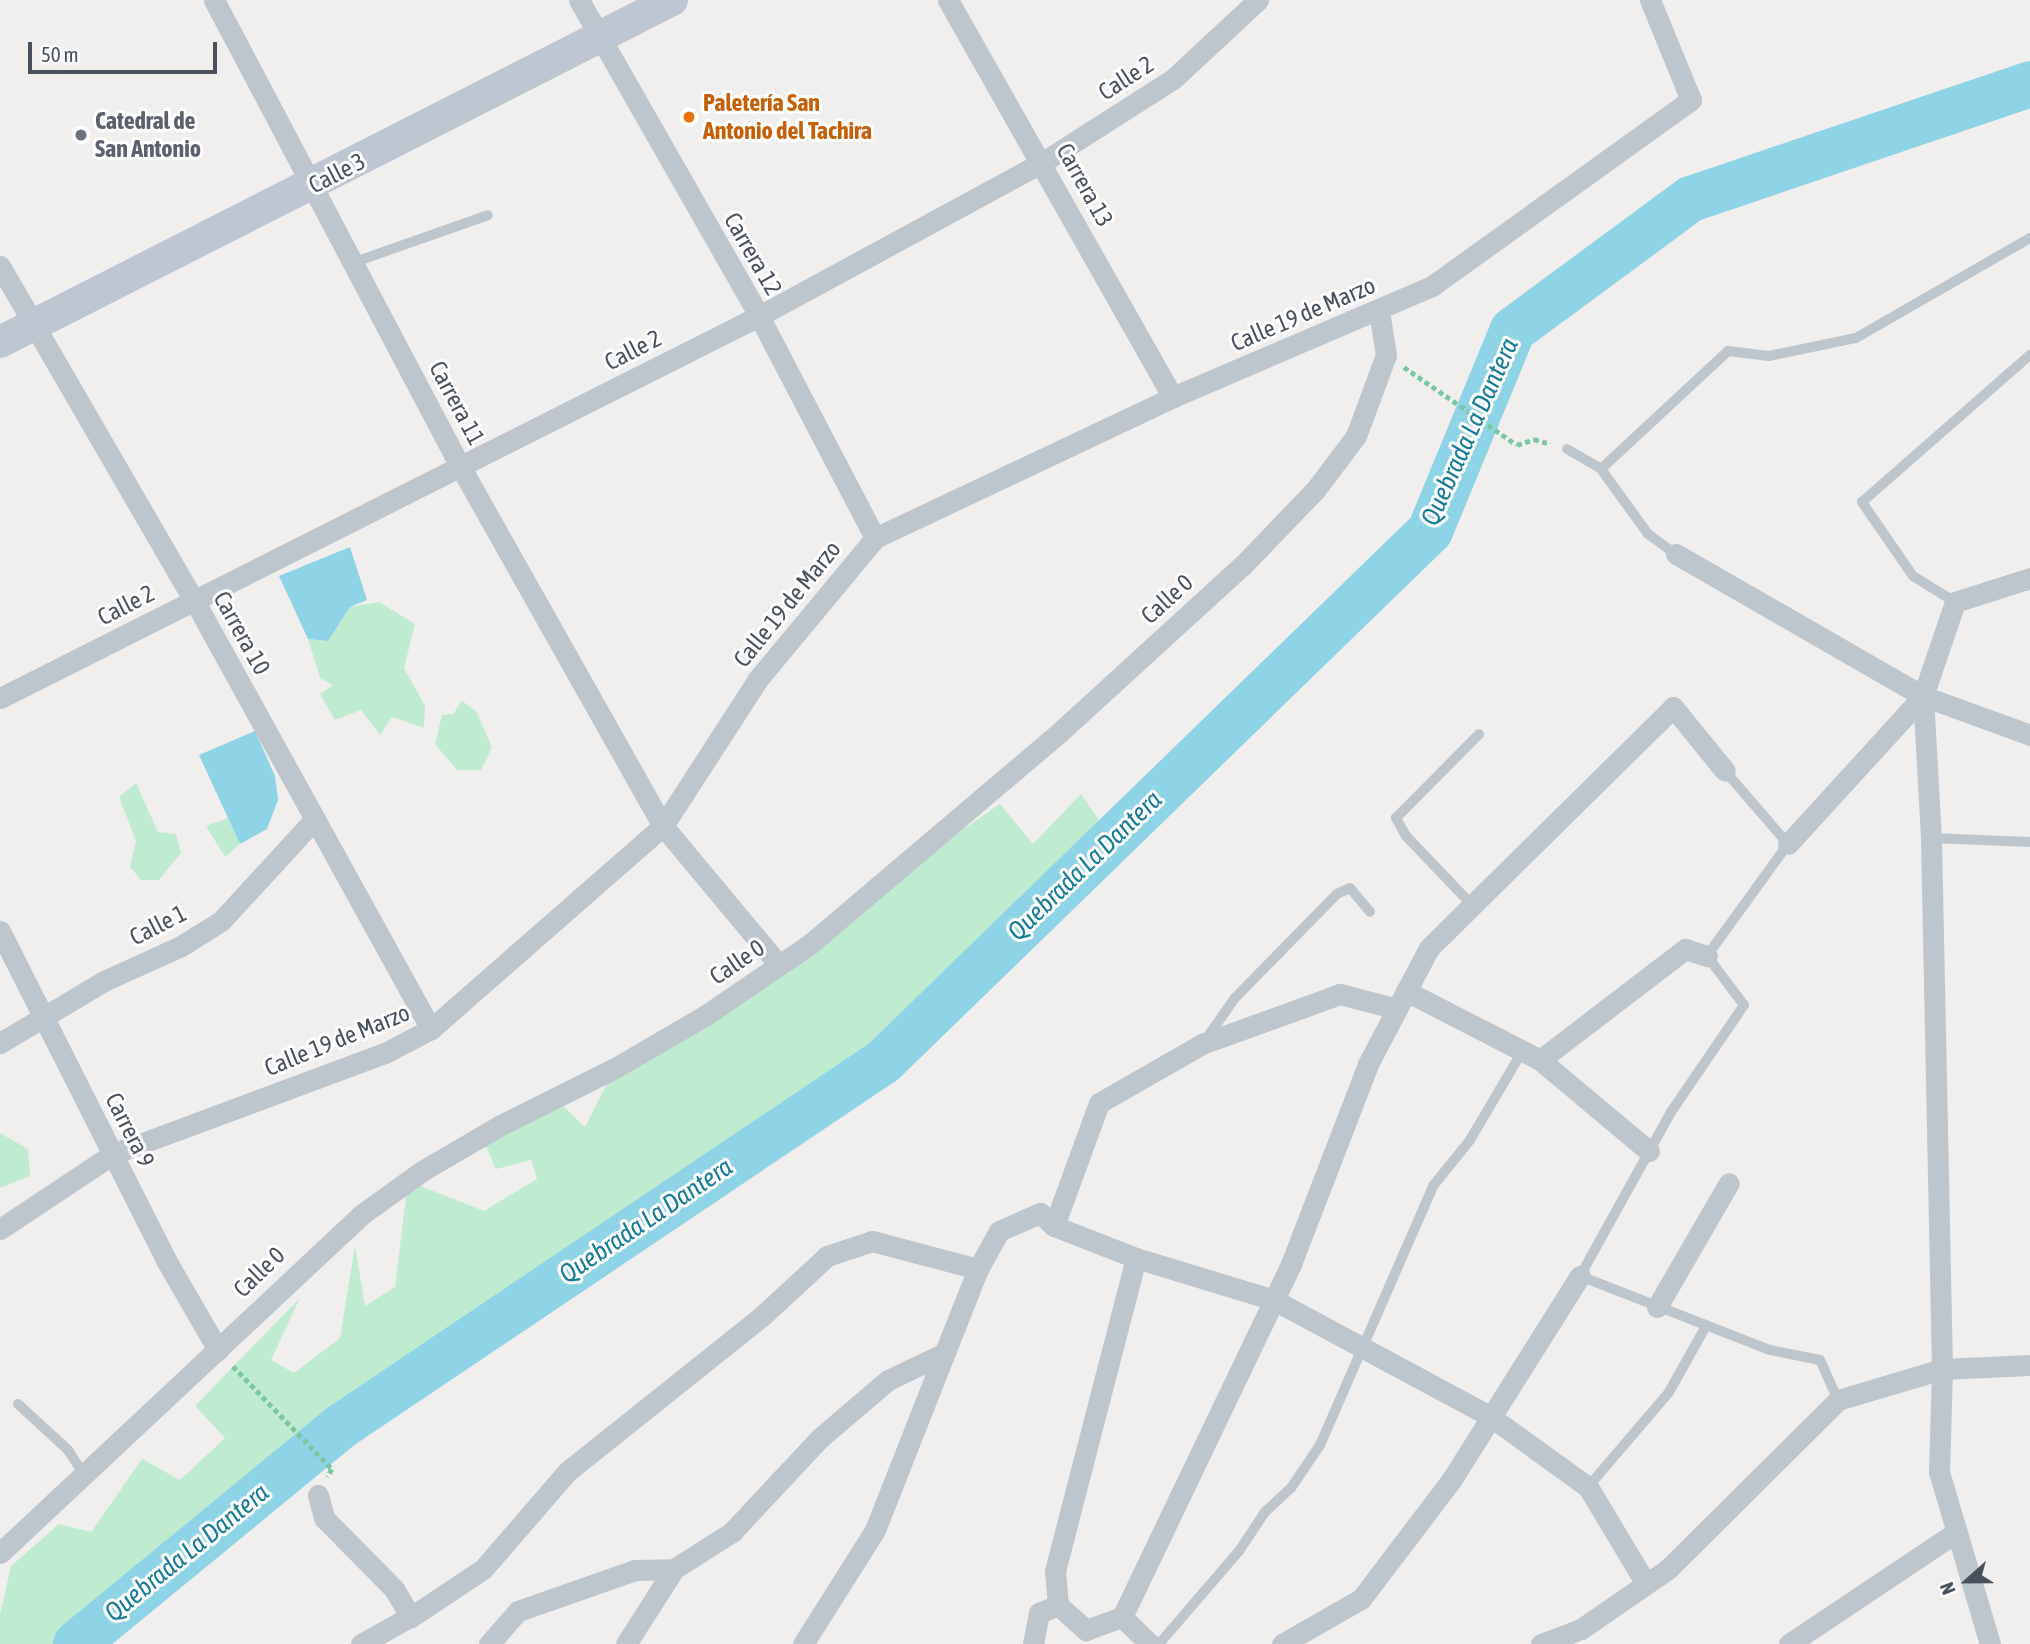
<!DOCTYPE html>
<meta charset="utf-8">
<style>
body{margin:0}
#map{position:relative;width:2030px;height:1644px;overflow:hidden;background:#f1eeee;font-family:"Asap Condensed",sans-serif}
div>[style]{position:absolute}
.green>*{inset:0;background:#bfecd1}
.water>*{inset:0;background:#8fd3e6}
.river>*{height:46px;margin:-23px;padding:0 23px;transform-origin:23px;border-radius:23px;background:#8fd3e6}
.path>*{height:4.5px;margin-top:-2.25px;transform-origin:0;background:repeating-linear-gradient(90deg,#7ac8a2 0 5px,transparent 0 8.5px)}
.lane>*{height:10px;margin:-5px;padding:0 5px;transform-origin:5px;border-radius:5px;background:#bec6cd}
.street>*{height:21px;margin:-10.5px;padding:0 10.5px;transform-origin:10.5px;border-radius:10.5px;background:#bec6cd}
.secondary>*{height:32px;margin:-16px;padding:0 16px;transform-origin:16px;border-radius:16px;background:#bdc6d1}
.dots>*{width:19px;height:19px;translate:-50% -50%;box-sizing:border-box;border:4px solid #fff;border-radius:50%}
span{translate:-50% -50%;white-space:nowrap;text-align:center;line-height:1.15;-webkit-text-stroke:6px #fff;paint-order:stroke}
.street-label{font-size:24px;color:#48515b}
.food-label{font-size:24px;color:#c56008;font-weight:700}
.left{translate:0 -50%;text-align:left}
.worship-label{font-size:24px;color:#5b616d;font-weight:700}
.water-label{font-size:26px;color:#157b99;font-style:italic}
.north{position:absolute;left:1932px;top:1546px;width:70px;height:70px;-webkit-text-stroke:5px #fff;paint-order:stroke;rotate:249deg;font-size:19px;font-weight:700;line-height:28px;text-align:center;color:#48515b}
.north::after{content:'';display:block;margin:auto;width:24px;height:32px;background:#48515b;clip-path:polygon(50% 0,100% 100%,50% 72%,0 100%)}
.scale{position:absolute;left:28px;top:42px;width:189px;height:32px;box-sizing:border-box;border:4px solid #48515b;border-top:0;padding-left:9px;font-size:21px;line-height:24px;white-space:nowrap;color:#48515b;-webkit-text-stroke:5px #fff;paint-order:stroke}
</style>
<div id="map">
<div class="green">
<i style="clip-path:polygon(379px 602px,415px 624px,404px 668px,425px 706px,424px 728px,392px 717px,380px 735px,361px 710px,335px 720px,320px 694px,333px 685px,320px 678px,308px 639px,328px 641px,350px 607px)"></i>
<i style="clip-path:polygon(462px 701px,476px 711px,492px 747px,481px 770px,457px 770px,435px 744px,442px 715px,453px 714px)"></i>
<i style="clip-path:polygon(136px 783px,158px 832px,176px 834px,181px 853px,159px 880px,141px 880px,130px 867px,136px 841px,119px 797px)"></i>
<i style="clip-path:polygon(1081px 794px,1100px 821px,884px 1061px,343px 1425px,90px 1644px,0 1644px,0 1615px,11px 1566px,59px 1524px,91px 1532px,142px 1459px,180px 1480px,225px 1438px,195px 1406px,300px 1298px,271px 1360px,294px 1373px,340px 1338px,355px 1246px,365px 1306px,395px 1287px,408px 1181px,484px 1211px,537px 1179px,531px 1160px,496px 1169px,481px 1136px,555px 1098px,585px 1127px,615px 1068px,1000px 804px,1033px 844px)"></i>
<i style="clip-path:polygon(228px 818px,240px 844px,225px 857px,206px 826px)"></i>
<i style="clip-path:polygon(0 1133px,28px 1149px,30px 1176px,0 1188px)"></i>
</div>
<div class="water">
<i style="clip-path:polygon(350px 547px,367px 600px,350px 607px,328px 641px,308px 639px,279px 576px)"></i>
<i style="clip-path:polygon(255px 731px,275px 776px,278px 800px,267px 829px,240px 844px,199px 755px)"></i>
</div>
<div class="river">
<i style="left:76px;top:1644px;width:345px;rotate:-39.4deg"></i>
<i style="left:343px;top:1425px;width:652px;rotate:-33.93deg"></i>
<i style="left:884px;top:1061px;width:761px;rotate:-44.15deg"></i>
<i style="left:1430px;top:531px;width:217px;rotate:-67.6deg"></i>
<i style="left:1513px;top:330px;width:221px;rotate:-36.4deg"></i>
<i style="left:1691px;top:199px;width:358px;rotate:-18.7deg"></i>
</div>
<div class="path">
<i style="left:1404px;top:367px;width:137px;rotate:34.6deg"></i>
<i style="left:1517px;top:445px;width:18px;rotate:-19deg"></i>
<i style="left:1534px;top:439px;width:17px;rotate:17deg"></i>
<i style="left:233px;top:1366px;width:143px;rotate:46.1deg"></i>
<i style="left:332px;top:1469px;width:9px;rotate:117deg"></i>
</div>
<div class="lane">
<i style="left:352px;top:263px;width:144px;rotate:-19.4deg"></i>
<i style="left:1567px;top:449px;width:39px;rotate:30deg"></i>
<i style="left:1601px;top:469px;width:173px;rotate:-42.9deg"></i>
<i style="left:1728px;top:351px;width:41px;rotate:7deg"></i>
<i style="left:1769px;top:356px;width:89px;rotate:-11.7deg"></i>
<i style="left:1856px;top:338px;width:201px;rotate:-29.9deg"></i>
<i style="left:1601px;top:469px;width:80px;rotate:54.1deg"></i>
<i style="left:1648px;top:534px;width:34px;rotate:36deg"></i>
<i style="left:1955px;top:602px;width:49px;rotate:-148.2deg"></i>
<i style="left:1913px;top:576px;width:90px;rotate:-124.6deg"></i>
<i style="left:1862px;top:502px;width:223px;rotate:-41.2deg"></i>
<i style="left:1725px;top:771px;width:96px;rotate:49.2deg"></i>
<i style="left:1788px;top:844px;width:138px;rotate:125.9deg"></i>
<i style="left:1707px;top:956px;width:61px;rotate:52.9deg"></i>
<i style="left:1744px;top:1005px;width:130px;rotate:124.3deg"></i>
<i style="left:1671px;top:1112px;width:188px;rotate:119deg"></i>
<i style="left:1580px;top:1276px;width:204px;rotate:21.3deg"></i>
<i style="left:1770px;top:1350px;width:51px;rotate:11.3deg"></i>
<i style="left:1820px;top:1360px;width:44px;rotate:65.8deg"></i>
<i style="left:1931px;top:838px;width:99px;rotate:2.3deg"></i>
<i style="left:1471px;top:904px;width:94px;rotate:-133.7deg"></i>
<i style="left:1406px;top:836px;width:21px;rotate:-119deg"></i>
<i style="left:1396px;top:818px;width:118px;rotate:-45.3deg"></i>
<i style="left:1206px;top:1039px;width:50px;rotate:-54.7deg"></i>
<i style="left:1235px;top:998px;width:146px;rotate:-45.6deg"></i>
<i style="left:1337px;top:894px;width:14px;rotate:-25deg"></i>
<i style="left:1350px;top:888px;width:31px;rotate:50deg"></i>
<i style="left:18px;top:1404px;width:68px;rotate:42.6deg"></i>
<i style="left:68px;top:1450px;width:30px;rotate:57deg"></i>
<i style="left:1588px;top:1487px;width:125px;rotate:-49.5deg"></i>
<i style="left:1669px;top:1392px;width:76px;rotate:-60.7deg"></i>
<i style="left:1159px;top:1644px;width:123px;rotate:-49.3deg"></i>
<i style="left:1239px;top:1551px;width:47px;rotate:-56.3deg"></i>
<i style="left:1265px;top:1512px;width:35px;rotate:-43deg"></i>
<i style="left:1291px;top:1488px;width:52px;rotate:-56deg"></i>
<i style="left:1320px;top:1445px;width:283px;rotate:-66.4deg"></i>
<i style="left:1433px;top:1186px;width:59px;rotate:-51.2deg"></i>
<i style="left:1470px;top:1140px;width:104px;rotate:-59.5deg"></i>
</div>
<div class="street">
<i style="left:214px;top:0;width:527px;rotate:62.17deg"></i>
<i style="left:460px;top:466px;width:413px;rotate:60.6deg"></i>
<i style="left:663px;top:826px;width:181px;rotate:50.2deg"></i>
<i style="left:579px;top:0;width:364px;rotate:60.3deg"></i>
<i style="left:759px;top:316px;width:250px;rotate:62.4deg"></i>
<i style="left:948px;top:0;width:456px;rotate:60.5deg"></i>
<i style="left:0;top:266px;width:386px;rotate:59.9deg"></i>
<i style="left:194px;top:600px;width:490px;rotate:61.1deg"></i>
<i style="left:1676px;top:554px;width:285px;rotate:29.9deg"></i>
<i style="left:0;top:698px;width:850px;rotate:-26.72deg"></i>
<i style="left:759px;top:316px;width:323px;rotate:-28.5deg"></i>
<i style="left:1043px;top:162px;width:154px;rotate:-32.6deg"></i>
<i style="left:1173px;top:79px;width:116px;rotate:-42.9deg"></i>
<i style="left:1788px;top:844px;width:200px;rotate:-47.6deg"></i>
<i style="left:1923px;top:696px;width:99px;rotate:-71.2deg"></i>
<i style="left:1955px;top:602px;width:79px;rotate:-17.7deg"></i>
<i style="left:0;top:931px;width:369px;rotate:63.2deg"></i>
<i style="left:166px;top:1260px;width:104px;rotate:60deg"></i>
<i style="left:1406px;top:991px;width:151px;rotate:27.2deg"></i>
<i style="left:1540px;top:1060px;width:142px;rotate:39.9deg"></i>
<i style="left:0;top:1043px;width:121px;rotate:-30.8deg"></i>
<i style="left:104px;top:981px;width:85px;rotate:-24.4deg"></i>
<i style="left:181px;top:946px;width:47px;rotate:-32deg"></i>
<i style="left:221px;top:921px;width:137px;rotate:-47.4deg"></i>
<i style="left:1540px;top:1060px;width:183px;rotate:-37.4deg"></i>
<i style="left:1685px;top:949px;width:23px;rotate:18deg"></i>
<i style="left:0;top:1229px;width:136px;rotate:-33.6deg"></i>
<i style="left:113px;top:1154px;width:290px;rotate:-20.4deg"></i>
<i style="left:385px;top:1053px;width:52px;rotate:-27.6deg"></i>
<i style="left:431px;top:1029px;width:308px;rotate:-41.2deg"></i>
<i style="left:663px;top:826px;width:175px;rotate:-57.1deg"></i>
<i style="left:758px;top:679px;width:183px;rotate:-50.3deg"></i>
<i style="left:875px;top:538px;width:330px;rotate:-25.3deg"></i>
<i style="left:1173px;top:397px;width:282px;rotate:-23.2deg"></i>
<i style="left:1432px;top:286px;width:319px;rotate:-35.7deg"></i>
<i style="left:1691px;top:100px;width:108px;rotate:-112.3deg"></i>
<i style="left:1136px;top:1258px;width:144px;rotate:16.9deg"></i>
<i style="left:1274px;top:1300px;width:247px;rotate:28.3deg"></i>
<i style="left:1491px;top:1417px;width:120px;rotate:35.8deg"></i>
<i style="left:1588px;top:1487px;width:113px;rotate:59.1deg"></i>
<i style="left:1657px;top:1307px;width:143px;rotate:-59.9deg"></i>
<i style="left:318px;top:1495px;width:24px;rotate:75deg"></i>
<i style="left:324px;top:1518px;width:100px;rotate:45.4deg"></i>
<i style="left:394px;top:1589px;width:33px;rotate:59deg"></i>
<i style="left:0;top:1553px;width:495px;rotate:-43.1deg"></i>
<i style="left:361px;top:1215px;width:75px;rotate:-35.8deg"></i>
<i style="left:422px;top:1171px;width:89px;rotate:-30.3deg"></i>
<i style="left:499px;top:1126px;width:130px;rotate:-26.6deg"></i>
<i style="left:615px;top:1068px;width:105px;rotate:-30.2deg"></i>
<i style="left:706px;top:1015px;width:126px;rotate:-34.3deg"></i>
<i style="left:810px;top:944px;width:329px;rotate:-40.3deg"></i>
<i style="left:1061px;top:731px;width:245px;rotate:-42.4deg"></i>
<i style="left:1242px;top:566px;width:107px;rotate:-46.1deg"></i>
<i style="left:1316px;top:489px;width:66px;rotate:-53deg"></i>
<i style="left:1356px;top:436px;width:86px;rotate:-69.7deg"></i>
<i style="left:1386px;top:355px;width:45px;rotate:-99deg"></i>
<i style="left:1058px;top:1605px;width:38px;rotate:42deg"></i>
<i style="left:1086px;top:1630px;width:38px;rotate:-20deg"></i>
<i style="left:1122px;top:1617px;width:391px;rotate:-64.4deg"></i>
<i style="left:1291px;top:1264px;width:214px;rotate:-68.9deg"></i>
<i style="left:1368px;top:1064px;width:131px;rotate:-62.3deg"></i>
<i style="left:1429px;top:948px;width:343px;rotate:-44.6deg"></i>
<i style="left:1673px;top:707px;width:82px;rotate:50.9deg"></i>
<i style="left:1058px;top:1605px;width:34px;rotate:-95deg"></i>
<i style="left:1055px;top:1571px;width:323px;rotate:-75.5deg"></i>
<i style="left:1136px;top:1258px;width:88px;rotate:-158.7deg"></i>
<i style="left:1054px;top:1226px;width:131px;rotate:-69.9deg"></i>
<i style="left:1099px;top:1103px;width:119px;rotate:-29.8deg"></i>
<i style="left:1202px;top:1044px;width:147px;rotate:-19.9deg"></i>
<i style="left:1340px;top:994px;width:59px;rotate:14.7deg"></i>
<i style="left:1122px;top:1617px;width:39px;rotate:44deg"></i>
<i style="left:361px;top:1644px;width:64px;rotate:-29deg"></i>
<i style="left:417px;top:1613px;width:79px;rotate:-33.7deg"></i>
<i style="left:483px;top:1569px;width:130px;rotate:-49.1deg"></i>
<i style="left:568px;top:1471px;width:247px;rotate:-38.6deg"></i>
<i style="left:761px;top:1317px;width:90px;rotate:-42.7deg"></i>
<i style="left:827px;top:1256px;width:47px;rotate:-18.4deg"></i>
<i style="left:872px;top:1241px;width:110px;rotate:14.8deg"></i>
<i style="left:489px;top:1644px;width:44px;rotate:-48.7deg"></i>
<i style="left:518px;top:1611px;width:124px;rotate:-19.3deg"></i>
<i style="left:635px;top:1570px;width:39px;rotate:-1deg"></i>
<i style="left:626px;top:1644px;width:89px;rotate:-57.4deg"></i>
<i style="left:674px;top:1569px;width:69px;rotate:-32.5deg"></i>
<i style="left:732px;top:1532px;width:129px;rotate:-46.9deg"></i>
<i style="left:820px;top:1438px;width:89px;rotate:-40.5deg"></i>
<i style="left:888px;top:1380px;width:63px;rotate:-25.3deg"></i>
<i style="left:803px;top:1644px;width:135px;rotate:-57.7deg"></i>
<i style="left:875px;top:1530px;width:281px;rotate:-68.5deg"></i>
<i style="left:978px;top:1269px;width:43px;rotate:-61.1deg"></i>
<i style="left:999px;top:1231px;width:45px;rotate:-23.7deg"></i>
<i style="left:1040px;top:1213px;width:19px;rotate:43deg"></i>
<i style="left:1033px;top:1644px;width:32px;rotate:-79deg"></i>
<i style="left:1039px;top:1613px;width:21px;rotate:-23deg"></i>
<i style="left:1282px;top:1644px;width:91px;rotate:-29.7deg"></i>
<i style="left:1361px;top:1599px;width:151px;rotate:-52.8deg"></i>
<i style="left:1452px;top:1479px;width:240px;rotate:-57.8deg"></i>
<i style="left:1541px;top:1644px;width:43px;rotate:-20.6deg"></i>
<i style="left:1581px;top:1629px;width:106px;rotate:-34.6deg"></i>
<i style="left:1668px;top:1569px;width:240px;rotate:-44.8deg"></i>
<i style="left:1838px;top:1400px;width:109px;rotate:-16.6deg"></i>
<i style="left:1942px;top:1369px;width:88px;rotate:-2.6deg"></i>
<i style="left:1789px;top:1644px;width:201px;rotate:-33.8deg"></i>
<i style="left:1990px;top:1644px;width:179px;rotate:-106.5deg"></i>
<i style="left:1939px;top:1472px;width:103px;rotate:-88.3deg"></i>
<i style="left:1942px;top:1369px;width:531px;rotate:-91.19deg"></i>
<i style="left:1931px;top:838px;width:142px;rotate:-93.2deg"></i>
<i style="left:1923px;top:696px;width:114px;rotate:20deg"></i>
</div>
<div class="secondary">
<i style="left:0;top:342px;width:754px;rotate:-26.97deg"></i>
</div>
<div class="dots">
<i style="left:689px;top:117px;background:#e8710a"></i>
<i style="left:81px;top:135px;background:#6b7280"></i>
</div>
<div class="street-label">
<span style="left:1126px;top:78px;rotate:-33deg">Calle 2</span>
<span style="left:337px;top:173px;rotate:-27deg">Calle 3</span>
<span style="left:1085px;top:185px;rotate:61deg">Carrera 13</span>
<span style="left:753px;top:254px;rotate:60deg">Carrera 12</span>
<span style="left:1303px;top:314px;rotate:-23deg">Calle 19 de Marzo</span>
<span style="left:633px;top:350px;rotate:-27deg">Calle 2</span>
<span style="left:457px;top:403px;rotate:62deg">Carrera 11</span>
<span style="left:1167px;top:599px;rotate:-42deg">Calle 0</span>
<span style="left:787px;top:604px;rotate:-51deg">Calle 19 de Marzo</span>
<span style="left:126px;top:605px;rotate:-27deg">Calle 2</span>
<span style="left:242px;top:633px;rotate:61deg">Carrera 10</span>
<span style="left:158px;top:925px;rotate:-27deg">Calle 1</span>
<span style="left:737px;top:962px;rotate:-34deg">Calle 0</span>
<span style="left:337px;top:1040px;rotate:-22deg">Calle 19 de Marzo</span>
<span style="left:130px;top:1130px;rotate:63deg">Carrera 9</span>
<span style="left:259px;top:1272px;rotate:-44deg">Calle 0</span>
</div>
<div class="food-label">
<span class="left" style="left:703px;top:117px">Paletería San<br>Antonio del Tachira</span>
</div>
<div class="worship-label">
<span class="left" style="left:95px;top:135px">Catedral de<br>San Antonio</span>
</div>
<div class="water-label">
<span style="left:1470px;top:432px;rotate:-66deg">Quebrada La Dantera</span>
<span style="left:1085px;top:866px;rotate:-44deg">Quebrada La Dantera</span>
<span style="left:646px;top:1221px;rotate:-34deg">Quebrada La Dantera</span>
<span style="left:187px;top:1553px;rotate:-39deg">Quebrada La Dantera</span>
</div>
<div class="north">N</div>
<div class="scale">50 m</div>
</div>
